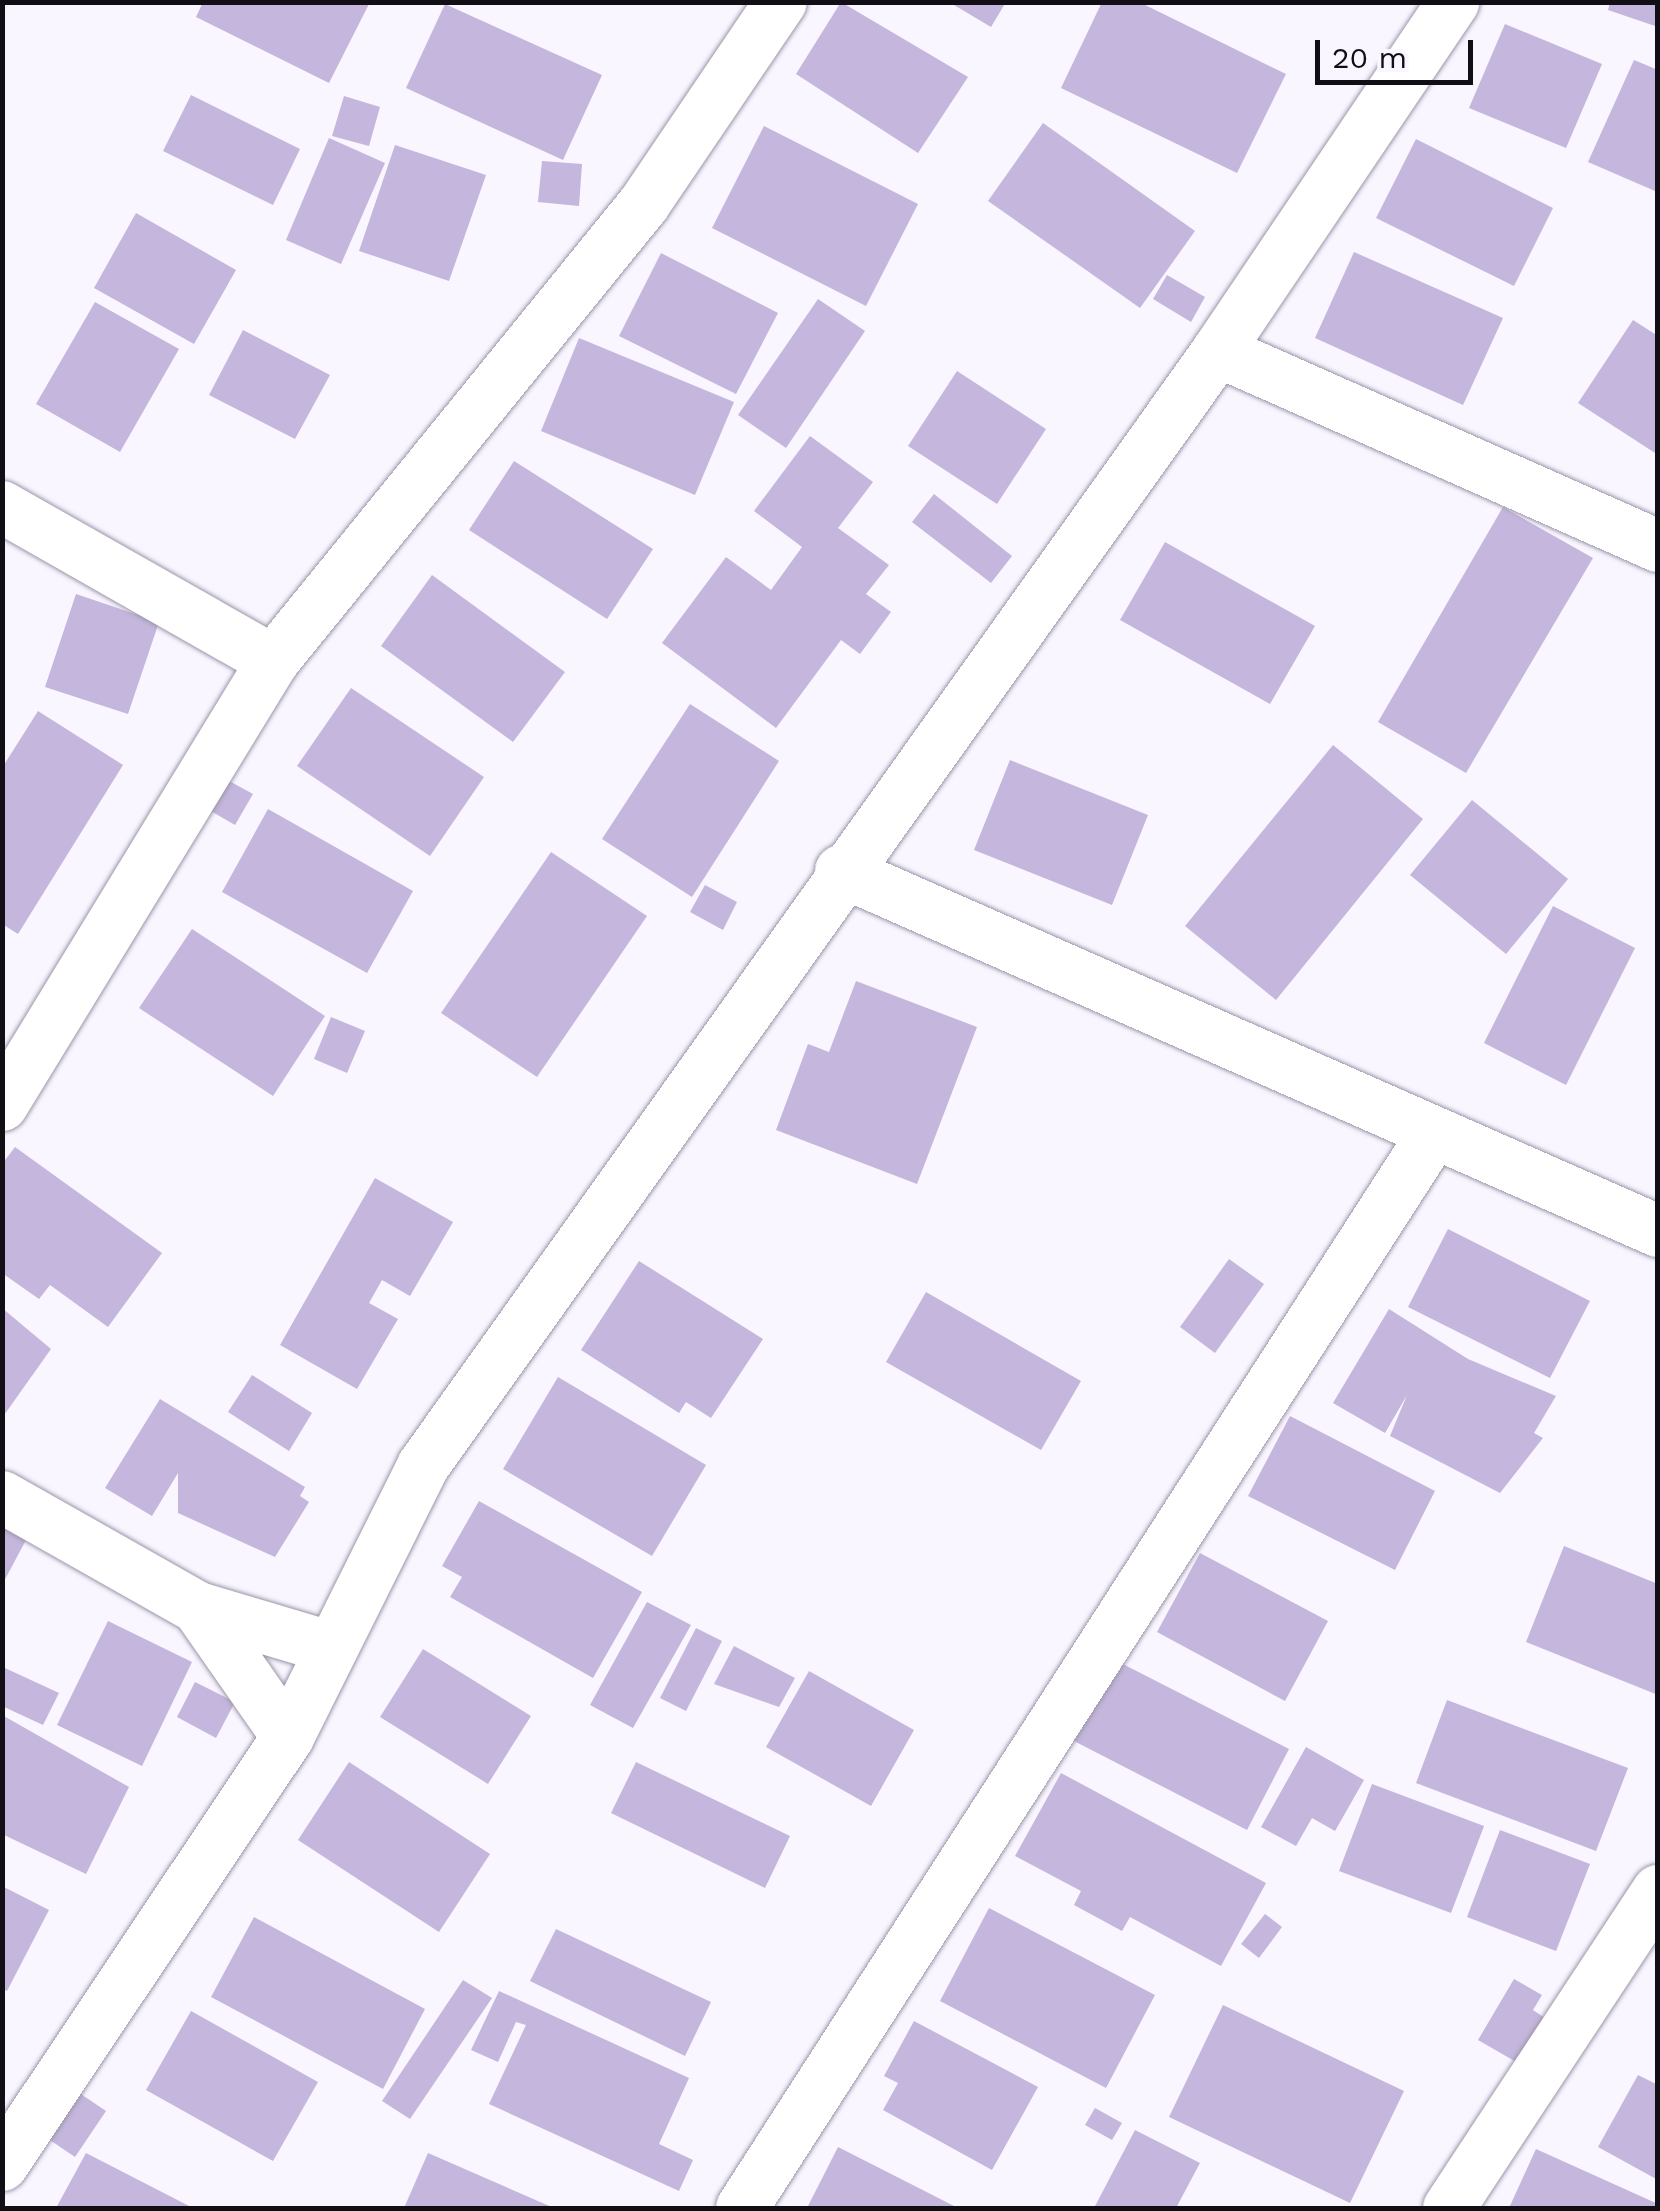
<!DOCTYPE html>
<style>
body{margin:0}
#map{position:relative;width:1660px;height:2211px;overflow:hidden;background:#f9f6ff;font-family:"Work Sans",sans-serif}
div>[style]{position:absolute}
.building>*{inset:0;background:#c4b6dc}
.roads{filter:drop-shadow(0 0 2px #9c95a9) drop-shadow(0 0 2px #9c95a9)}
.street>*{height:52px;margin:-26px;padding:0 26px;transform-origin:26px;border-radius:26px;background:#fff}
span{translate:-50% -50%;white-space:nowrap;text-align:center;line-height:1.15;-webkit-text-stroke:10px #f9f6ff;paint-order:stroke}
.frame{position:absolute;inset:0;border:5px solid #110e15;pointer-events:none}
.scale{position:absolute;left:1315px;top:40px;width:158px;height:45px;box-sizing:border-box;border:5px solid #110e15;border-top:0;padding-left:12px;font-size:30px;line-height:35px;white-space:nowrap;color:#110e15;-webkit-text-stroke:8px #f9f6ff;paint-order:stroke}
</style>
<div id="map">
<div class="building">
<i style="clip-path:polygon(203px 2px,370px 2px,329px 83px,196px 17px)"></i>
<i style="clip-path:polygon(841px 2px,968px 77px,918px 153px,796px 74px)"></i>
<i style="clip-path:polygon(949px 2px,1006px 2px,991px 27px)"></i>
<i style="clip-path:polygon(1102px 2px,1139px 2px,1286px 74px,1237px 173px,1061px 88px)"></i>
<i style="clip-path:polygon(1610px 2px,1658px 2px,1658px 27px,1608px 10px)"></i>
<i style="clip-path:polygon(445px 4px,602px 75px,563px 160px,406px 88px)"></i>
<i style="clip-path:polygon(1505px 24px,1602px 64px,1566px 148px,1469px 108px)"></i>
<i style="clip-path:polygon(1634px 60px,1658px 70px,1655px 191px,1588px 162px)"></i>
<i style="clip-path:polygon(191px 95px,300px 149px,273px 205px,163px 151px)"></i>
<i style="clip-path:polygon(344px 96px,380px 107px,369px 146px,332px 136px)"></i>
<i style="clip-path:polygon(1043px 123px,1195px 231px,1140px 308px,988px 201px)"></i>
<i style="clip-path:polygon(764px 126px,918px 204px,866px 306px,712px 228px)"></i>
<i style="clip-path:polygon(329px 138px,385px 163px,341px 264px,286px 240px)"></i>
<i style="clip-path:polygon(1416px 139px,1553px 208px,1514px 286px,1376px 218px)"></i>
<i style="clip-path:polygon(395px 145px,486px 175px,449px 281px,359px 251px)"></i>
<i style="clip-path:polygon(542px 161px,582px 164px,579px 206px,538px 202px)"></i>
<i style="clip-path:polygon(136px 213px,236px 270px,194px 344px,94px 288px)"></i>
<i style="clip-path:polygon(1354px 252px,1503px 318px,1463px 405px,1315px 338px)"></i>
<i style="clip-path:polygon(661px 253px,778px 313px,736px 394px,619px 336px)"></i>
<i style="clip-path:polygon(1167px 275px,1205px 297px,1191px 322px,1153px 299px)"></i>
<i style="clip-path:polygon(818px 299px,865px 331px,786px 448px,738px 415px)"></i>
<i style="clip-path:polygon(95px 302px,179px 349px,120px 452px,36px 404px)"></i>
<i style="clip-path:polygon(1633px 320px,1658px 336px,1655px 453px,1578px 403px)"></i>
<i style="clip-path:polygon(243px 330px,330px 375px,295px 439px,209px 395px)"></i>
<i style="clip-path:polygon(579px 338px,734px 402px,695px 495px,541px 431px)"></i>
<i style="clip-path:polygon(957px 371px,1046px 429px,997px 504px,908px 446px)"></i>
<i style="clip-path:polygon(810px 436px,873px 482px,838px 528px,889px 565px,866px 594px,891px 612px,860px 654px,841px 640px,776px 728px,662px 643px,726px 557px,771px 590px,802px 547px,754px 511px)"></i>
<i style="clip-path:polygon(514px 461px,653px 549px,607px 619px,469px 530px)"></i>
<i style="clip-path:polygon(934px 494px,1012px 556px,991px 583px,912px 522px)"></i>
<i style="clip-path:polygon(1503px 507px,1593px 558px,1466px 773px,1378px 722px)"></i>
<i style="clip-path:polygon(1165px 542px,1315px 626px,1270px 704px,1120px 620px)"></i>
<i style="clip-path:polygon(432px 575px,565px 672px,513px 742px,381px 646px)"></i>
<i style="clip-path:polygon(76px 594px,159px 622px,128px 714px,45px 687px)"></i>
<i style="clip-path:polygon(351px 688px,484px 777px,430px 856px,297px 766px)"></i>
<i style="clip-path:polygon(690px 704px,779px 761px,692px 897px,602px 839px)"></i>
<i style="clip-path:polygon(38px 711px,123px 765px,18px 934px,2px 924px,2px 768px)"></i>
<i style="clip-path:polygon(1333px 745px,1423px 819px,1276px 1000px,1185px 926px)"></i>
<i style="clip-path:polygon(1010px 760px,1148px 815px,1112px 905px,974px 850px)"></i>
<i style="clip-path:polygon(220px 776px,253px 794px,235px 825px,202px 806px)"></i>
<i style="clip-path:polygon(1472px 800px,1568px 879px,1506px 954px,1410px 875px)"></i>
<i style="clip-path:polygon(268px 809px,413px 891px,367px 973px,222px 892px)"></i>
<i style="clip-path:polygon(551px 852px,647px 916px,537px 1077px,441px 1013px)"></i>
<i style="clip-path:polygon(705px 885px,737px 902px,723px 930px,690px 912px)"></i>
<i style="clip-path:polygon(1553px 906px,1635px 948px,1566px 1085px,1484px 1043px)"></i>
<i style="clip-path:polygon(192px 929px,325px 1016px,273px 1096px,139px 1008px)"></i>
<i style="clip-path:polygon(856px 981px,977px 1027px,917px 1184px,776px 1130px,808px 1044px,829px 1052px)"></i>
<i style="clip-path:polygon(331px 1017px,365px 1031px,347px 1073px,314px 1059px)"></i>
<i style="clip-path:polygon(15px 1147px,162px 1253px,108px 1327px,50px 1285px,39px 1299px,2px 1273px,2px 1164px)"></i>
<i style="clip-path:polygon(375px 1178px,453px 1222px,410px 1296px,382px 1280px,369px 1303px,398px 1319px,357px 1389px,280px 1345px)"></i>
<i style="clip-path:polygon(1448px 1229px,1590px 1301px,1550px 1378px,1408px 1307px)"></i>
<i style="clip-path:polygon(1229px 1259px,1264px 1284px,1215px 1353px,1180px 1327px)"></i>
<i style="clip-path:polygon(639px 1261px,763px 1339px,711px 1418px,686px 1402px,679px 1413px,581px 1350px)"></i>
<i style="clip-path:polygon(926px 1292px,1081px 1381px,1041px 1450px,886px 1362px)"></i>
<i style="clip-path:polygon(2px 1308px,51px 1349px,2px 1418px)"></i>
<i style="clip-path:polygon(1389px 1309px,1468px 1359px,1556px 1396px,1534px 1433px,1543px 1438px,1500px 1493px,1390px 1436px,1407px 1395px,1385px 1433px,1333px 1403px)"></i>
<i style="clip-path:polygon(252px 1375px,312px 1413px,289px 1451px,228px 1412px)"></i>
<i style="clip-path:polygon(558px 1377px,706px 1465px,652px 1556px,503px 1469px)"></i>
<i style="clip-path:polygon(160px 1399px,305px 1487px,300px 1496px,309px 1502px,275px 1557px,178px 1513px,178px 1473px,152px 1516px,105px 1488px)"></i>
<i style="clip-path:polygon(1290px 1416px,1435px 1491px,1395px 1570px,1248px 1496px)"></i>
<i style="clip-path:polygon(479px 1501px,642px 1592px,593px 1678px,450px 1597px,462px 1577px,442px 1566px)"></i>
<i style="clip-path:polygon(2px 1509px,34px 1525px,2px 1585px)"></i>
<i style="clip-path:polygon(1564px 1546px,1658px 1584px,1658px 1695px,1526px 1642px)"></i>
<i style="clip-path:polygon(1200px 1553px,1328px 1621px,1285px 1701px,1157px 1632px)"></i>
<i style="clip-path:polygon(647px 1602px,691px 1625px,633px 1728px,590px 1705px)"></i>
<i style="clip-path:polygon(108px 1621px,192px 1662px,142px 1766px,57px 1725px)"></i>
<i style="clip-path:polygon(696px 1628px,722px 1641px,686px 1711px,660px 1698px)"></i>
<i style="clip-path:polygon(734px 1646px,795px 1678px,779px 1707px,714px 1684px)"></i>
<i style="clip-path:polygon(423px 1649px,531px 1716px,488px 1784px,380px 1717px)"></i>
<i style="clip-path:polygon(1115px 1660px,1289px 1749px,1247px 1830px,1074px 1741px)"></i>
<i style="clip-path:polygon(5px 1668px,59px 1693px,43px 1725px,2px 1706px)"></i>
<i style="clip-path:polygon(809px 1671px,914px 1730px,871px 1806px,766px 1747px)"></i>
<i style="clip-path:polygon(195px 1682px,235px 1702px,216px 1738px,177px 1717px)"></i>
<i style="clip-path:polygon(1447px 1700px,1628px 1768px,1596px 1851px,1416px 1783px)"></i>
<i style="clip-path:polygon(2px 1715px,129px 1787px,86px 1874px,2px 1834px)"></i>
<i style="clip-path:polygon(1306px 1747px,1364px 1780px,1335px 1831px,1312px 1818px,1296px 1846px,1261px 1827px)"></i>
<i style="clip-path:polygon(349px 1762px,490px 1854px,439px 1932px,298px 1840px)"></i>
<i style="clip-path:polygon(636px 1762px,790px 1836px,765px 1888px,611px 1813px)"></i>
<i style="clip-path:polygon(1061px 1773px,1266px 1883px,1221px 1966px,1130px 1917px,1122px 1931px,1074px 1905px,1081px 1891px,1015px 1856px)"></i>
<i style="clip-path:polygon(1372px 1784px,1484px 1826px,1451px 1913px,1339px 1871px)"></i>
<i style="clip-path:polygon(1500px 1830px,1590px 1864px,1556px 1951px,1467px 1917px)"></i>
<i style="clip-path:polygon(2px 1886px,49px 1910px,7px 1991px,2px 1989px)"></i>
<i style="clip-path:polygon(989px 1908px,1155px 1995px,1106px 2088px,940px 2001px)"></i>
<i style="clip-path:polygon(1265px 1914px,1282px 1927px,1259px 1958px,1241px 1944px)"></i>
<i style="clip-path:polygon(254px 1917px,425px 2009px,383px 2089px,211px 1997px)"></i>
<i style="clip-path:polygon(556px 1929px,711px 2002px,685px 2056px,530px 1981px)"></i>
<i style="clip-path:polygon(1514px 1979px,1542px 1995px,1533px 2010px,1545px 2018px,1518px 2063px,1478px 2040px)"></i>
<i style="clip-path:polygon(463px 1980px,492px 1998px,410px 2119px,382px 2101px)"></i>
<i style="clip-path:polygon(499px 1991px,689px 2078px,659px 2144px,693px 2160px,679px 2191px,489px 2104px,526px 2025px,516px 2022px,498px 2062px,471px 2050px)"></i>
<i style="clip-path:polygon(1223px 2005px,1404px 2091px,1350px 2203px,1169px 2117px)"></i>
<i style="clip-path:polygon(191px 2011px,318px 2082px,273px 2161px,146px 2090px)"></i>
<i style="clip-path:polygon(914px 2021px,1038px 2087px,992px 2170px,883px 2110px,898px 2083px,884px 2076px)"></i>
<i style="clip-path:polygon(1638px 2075px,1658px 2085px,1658px 2180px,1598px 2147px)"></i>
<i style="clip-path:polygon(66px 2084px,106px 2111px,75px 2157px,35px 2130px)"></i>
<i style="clip-path:polygon(1095px 2108px,1122px 2123px,1112px 2140px,1085px 2125px)"></i>
<i style="clip-path:polygon(1135px 2130px,1200px 2163px,1176px 2208px,1094px 2208px)"></i>
<i style="clip-path:polygon(838px 2147px,958px 2208px,807px 2208px)"></i>
<i style="clip-path:polygon(1536px 2149px,1658px 2204px,1658px 2208px,1509px 2208px)"></i>
<i style="clip-path:polygon(86px 2153px,193px 2208px,56px 2208px)"></i>
<i style="clip-path:polygon(428px 2153px,554px 2208px,404px 2208px)"></i>
</div>
<div class="roads">
<div class="street">
<i style="left:1218px;top:351px;width:481px;rotate:23.9deg"></i>
<i style="left:2px;top:507px;width:312px;rotate:29.6deg"></i>
<i style="left:841px;top:871px;width:893px;rotate:23.78deg"></i>
<i style="left:2px;top:1105px;width:520px;rotate:-58.6deg"></i>
<i style="left:273px;top:661px;width:589px;rotate:-50.93deg"></i>
<i style="left:644px;top:204px;width:244px;rotate:-55.9deg"></i>
<i style="left:2px;top:1497px;width:225px;rotate:29.5deg"></i>
<i style="left:198px;top:1608px;width:140px;rotate:16.6deg"></i>
<i style="left:198px;top:1608px;width:157px;rotate:55.1deg"></i>
<i style="left:2px;top:2165px;width:515px;rotate:-56.25deg"></i>
<i style="left:288px;top:1737px;width:303px;rotate:-63.5deg"></i>
<i style="left:423px;top:1466px;width:1369px;rotate:-54.51deg"></i>
<i style="left:1218px;top:351px;width:421px;rotate:-56deg"></i>
<i style="left:742px;top:2208px;width:1278px;rotate:-57.23deg"></i>
<i style="left:1449px;top:2208px;width:380px;rotate:-56.6deg"></i>
</div>
</div>
<div class="frame"></div>
<div class="scale">20 m</div>
</div>
